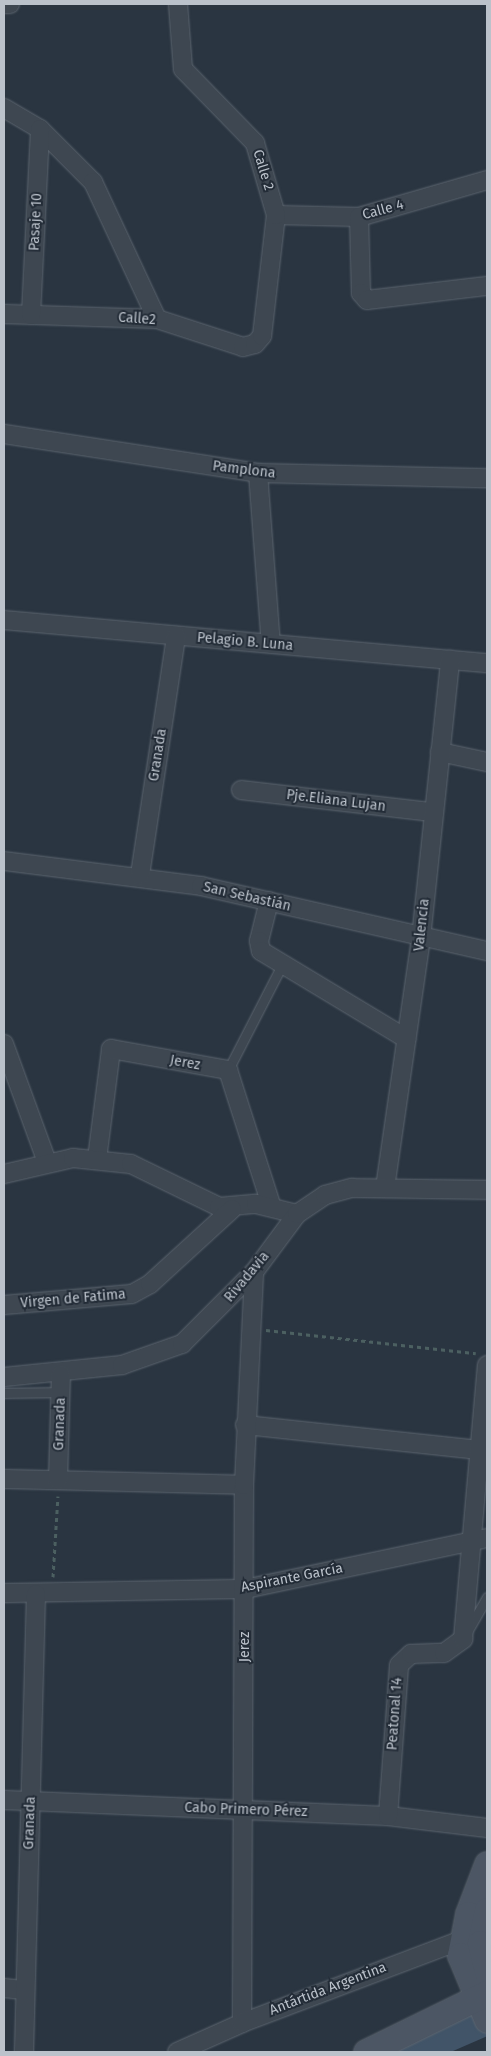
<!DOCTYPE html>
<meta charset="utf-8">
<style>
body{margin:0}
#map{position:relative;width:491px;height:2056px;overflow:hidden;background:#2a3541;font-family:"Fira Sans",sans-serif}
div>[style]{position:absolute}
.river>*{height:30px;margin:-15px;padding:0 15px;transform-origin:15px;border-radius:15px;background:#415468}
.path>*{height:3px;margin-top:-1.5px;transform-origin:0;background:repeating-linear-gradient(90deg,#4c6061 0 4px,transparent 0 8px)}
.roads{filter:drop-shadow(0 0 1px #5c656f) drop-shadow(0 0 1px #5c656f)}
.lane>*{height:9px;margin:-4.5px;padding:0 4.5px;transform-origin:4.5px;border-radius:4.5px;background:#3e4751}
.street>*{height:18px;margin:-9px;padding:0 9px;transform-origin:9px;border-radius:9px;background:#3e4751}
.secondary>*{height:25px;margin:-12.5px;padding:0 12.5px;transform-origin:12.5px;border-radius:12.5px;background:#4c5664}
span{translate:-50% -50%;white-space:nowrap;text-align:center;line-height:1.15;-webkit-text-stroke:4px #232c37;paint-order:stroke}
.street-label{font-size:14px;color:#bbc2cb}
.frame{position:absolute;inset:0;border:5px solid #bbc2cb;pointer-events:none}
</style>
<div id="map">
<div class="river">
<i style="left:413px;top:2052px;width:81px;rotate:-23.4deg"></i>
</div>
<div class="path">
<i style="left:266px;top:1330px;width:211px;rotate:6.3deg"></i>
<i style="left:53px;top:1577px;width:81px;rotate:-86.5deg"></i>
</div>
<div class="roads">
<div class="lane">
<i style="left:228px;top:1070px;width:118px;rotate:-62.8deg"></i>
<i style="left:4px;top:1393px;width:57px;rotate:-1deg"></i>
<i style="left:468px;top:1630px;width:38px;rotate:-60deg"></i>
</div>
<div class="street">
<i style="left:4px;top:4px;width:6px"></i>
<i style="left:4px;top:108px;width:42px;rotate:30.3deg"></i>
<i style="left:40px;top:129px;width:75px;rotate:45deg"></i>
<i style="left:93px;top:182px;width:151px;rotate:65deg"></i>
<i style="left:276px;top:215px;width:83px;rotate:1.4deg"></i>
<i style="left:359px;top:217px;width:133px;rotate:-16.1deg"></i>
<i style="left:359px;top:217px;width:76px;rotate:88.5deg"></i>
<i style="left:361px;top:293px;width:9px;rotate:49deg"></i>
<i style="left:367px;top:300px;width:121px;rotate:-6.7deg"></i>
<i style="left:4px;top:314px;width:153px;rotate:1.9deg"></i>
<i style="left:157px;top:319px;width:90px;rotate:18deg"></i>
<i style="left:243px;top:347px;width:12px;rotate:-14deg"></i>
<i style="left:255px;top:344px;width:11px;rotate:-49deg"></i>
<i style="left:262px;top:336px;width:122px;rotate:-83.4deg"></i>
<i style="left:276px;top:215px;width:75px;rotate:-106.3deg"></i>
<i style="left:255px;top:143px;width:103px;rotate:-134.2deg"></i>
<i style="left:183px;top:69px;width:65px;rotate:-94.4deg"></i>
<i style="left:31px;top:315px;width:186px;rotate:-87.2deg"></i>
<i style="left:4px;top:434px;width:257px;rotate:8.7deg"></i>
<i style="left:258px;top:473px;width:229px;rotate:1.3deg"></i>
<i style="left:258px;top:473px;width:171px;rotate:85.7deg"></i>
<i style="left:4px;top:620px;width:485px;rotate:5.1deg"></i>
<i style="left:440px;top:752px;width:48px;rotate:12deg"></i>
<i style="left:241px;top:790px;width:192px;rotate:6.6deg"></i>
<i style="left:4px;top:861px;width:199px;rotate:7.2deg"></i>
<i style="left:201px;top:886px;width:293px;rotate:12.8deg"></i>
<i style="left:140px;top:875px;width:242px;rotate:-81.4deg"></i>
<i style="left:269px;top:901px;width:41px;rotate:104deg"></i>
<i style="left:259px;top:941px;width:10px;rotate:79deg"></i>
<i style="left:261px;top:951px;width:170px;rotate:31.1deg"></i>
<i style="left:4px;top:1044px;width:126px;rotate:70deg"></i>
<i style="left:97px;top:1159px;width:111px;rotate:-82.7deg"></i>
<i style="left:111px;top:1049px;width:119px;rotate:10.2deg"></i>
<i style="left:228px;top:1070px;width:142px;rotate:72.3deg"></i>
<i style="left:4px;top:1174px;width:71px;rotate:-13.1deg"></i>
<i style="left:73px;top:1158px;width:58px;rotate:5.9deg"></i>
<i style="left:131px;top:1164px;width:98px;rotate:26deg"></i>
<i style="left:219px;top:1207px;width:37px;rotate:-5deg"></i>
<i style="left:256px;top:1204px;width:42px;rotate:13.7deg"></i>
<i style="left:385px;top:1188px;width:253px;rotate:-81.8deg"></i>
<i style="left:421px;top:938px;width:280px;rotate:-84deg"></i>
<i style="left:4px;top:1305px;width:128px;rotate:-4.9deg"></i>
<i style="left:132px;top:1294px;width:21px;rotate:-29deg"></i>
<i style="left:150px;top:1284px;width:111px;rotate:-42.4deg"></i>
<i style="left:4px;top:1377px;width:119px;rotate:-5.8deg"></i>
<i style="left:122px;top:1365px;width:64px;rotate:-19.3deg"></i>
<i style="left:182px;top:1344px;width:102px;rotate:-45deg"></i>
<i style="left:254px;top:1272px;width:72px;rotate:-53.4deg"></i>
<i style="left:297px;top:1214px;width:34px;rotate:-34deg"></i>
<i style="left:325px;top:1195px;width:28px;rotate:-15deg"></i>
<i style="left:352px;top:1188px;width:135px;rotate:0.8deg"></i>
<i style="left:245px;top:1425px;width:236px;rotate:6.1deg"></i>
<i style="left:4px;top:1479px;width:240px;rotate:1.4deg"></i>
<i style="left:58px;top:1480px;width:106px;rotate:-88.4deg"></i>
<i style="left:4px;top:1593px;width:241px;rotate:-1deg"></i>
<i style="left:245px;top:1589px;width:247px;rotate:-11.9deg"></i>
<i style="left:4px;top:1800px;width:384px;rotate:2.4deg"></i>
<i style="left:388px;top:1816px;width:100px;rotate:6.9deg"></i>
<i style="left:388px;top:1816px;width:151px;rotate:-85.8deg"></i>
<i style="left:399px;top:1665px;width:16px;rotate:-43deg"></i>
<i style="left:411px;top:1654px;width:33px;rotate:-2deg"></i>
<i style="left:444px;top:1653px;width:24px;rotate:-36deg"></i>
<i style="left:463px;top:1639px;width:275px;rotate:-85deg"></i>
<i style="left:4px;top:1988px;width:20px;rotate:6deg"></i>
<i style="left:242px;top:2023px;width:538px;rotate:-89.79deg"></i>
<i style="left:244px;top:1485px;width:213px;rotate:-87.3deg"></i>
<i style="left:24px;top:2052px;width:458px;rotate:-88.5deg"></i>
<i style="left:177px;top:2052px;width:71px;rotate:-24deg"></i>
<i style="left:242px;top:2023px;width:246px;rotate:-20.7deg"></i>
</div>
<div class="secondary">
<i style="left:487px;top:1864px;width:53px;rotate:110.8deg"></i>
<i style="left:468px;top:1914px;width:42px;rotate:101deg"></i>
<i style="left:460px;top:1955px;width:70px;rotate:67.4deg"></i>
<i style="left:487px;top:1910px;width:34px;rotate:102deg"></i>
<i style="left:480px;top:1943px;width:30px;rotate:76deg"></i>
<i style="left:366px;top:2052px;width:135px;rotate:-26deg"></i>
</div>
</div>
<div class="street-label">
<span style="left:263px;top:170px;rotate:73deg">Calle 2</span>
<span style="left:383px;top:210px;rotate:-15deg">Calle 4</span>
<span style="left:36px;top:222px;rotate:-87deg">Pasaje 10</span>
<span style="left:137px;top:319px;rotate:4deg">Calle2</span>
<span style="left:244px;top:470px;rotate:7deg">Pamplona</span>
<span style="left:245px;top:642px;rotate:5deg">Pelagio B. Luna</span>
<span style="left:158px;top:755px;rotate:-81deg">Granada</span>
<span style="left:336px;top:801px;rotate:7deg">Pje.Eliana Lujan</span>
<span style="left:247px;top:897px;rotate:13deg">San Sebastián</span>
<span style="left:422px;top:925px;rotate:-84deg">Valencia</span>
<span style="left:185px;top:1063px;rotate:10deg">Jerez</span>
<span style="left:247px;top:1277px;rotate:-50deg">Rivadavia</span>
<span style="left:73px;top:1299px;rotate:-5deg">Virgen de Fatima</span>
<span style="left:60px;top:1424px;rotate:-88deg">Granada</span>
<span style="left:292px;top:1578px;rotate:-11deg">Aspirante García</span>
<span style="left:245px;top:1647px;rotate:-90deg">Jerez</span>
<span style="left:395px;top:1714px;rotate:-86deg">Peatonal 14</span>
<span style="left:246px;top:1810px;rotate:2deg">Cabo Primero Pérez</span>
<span style="left:30px;top:1823px;rotate:-88deg">Granada</span>
<span style="left:328px;top:1989px;rotate:-21deg">Antártida Argentina</span>
</div>
<div class="frame"></div>
</div>
